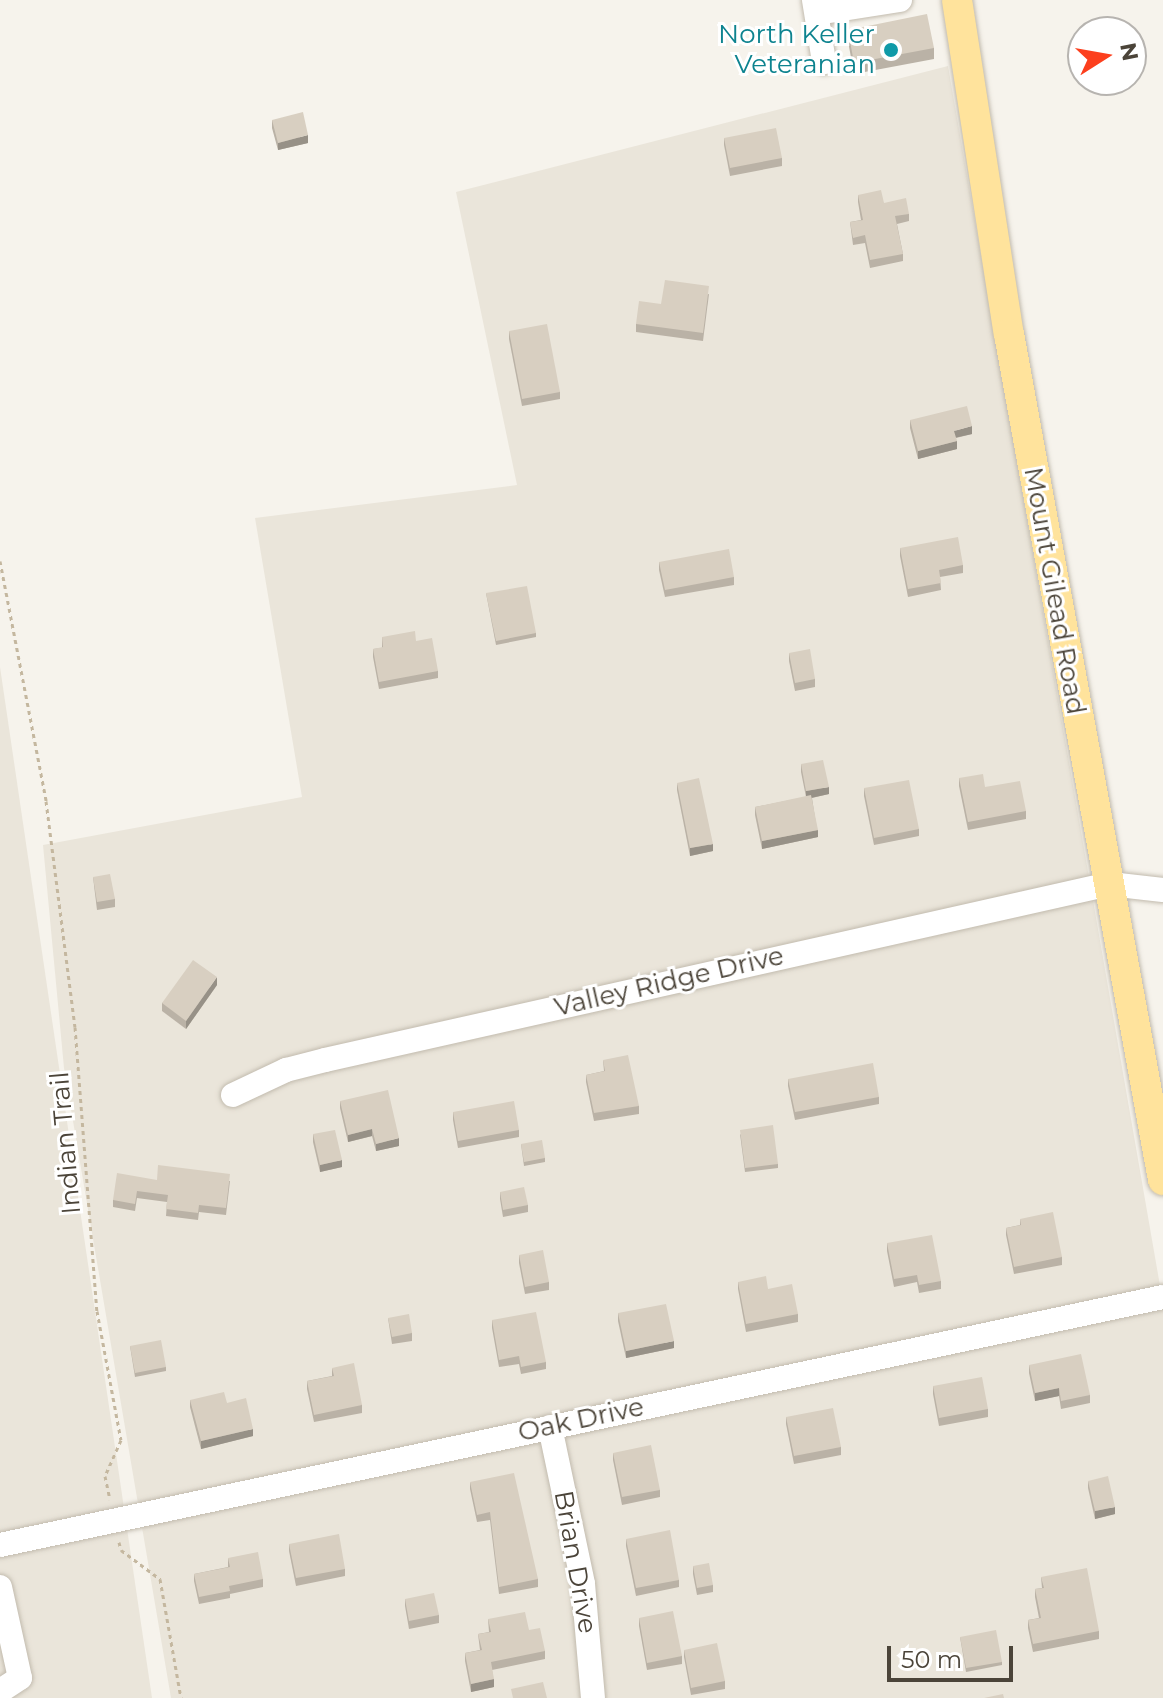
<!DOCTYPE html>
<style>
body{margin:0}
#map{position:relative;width:1163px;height:1698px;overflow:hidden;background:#f6f3ec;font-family:Montserrat,sans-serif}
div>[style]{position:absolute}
.residential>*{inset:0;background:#eae5da}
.path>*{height:3px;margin-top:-1.5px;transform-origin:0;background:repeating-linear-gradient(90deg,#c4b79f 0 4px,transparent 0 8px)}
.roads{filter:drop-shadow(0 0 2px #c2bbae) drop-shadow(0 0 2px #c2bbae)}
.minor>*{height:24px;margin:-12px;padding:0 12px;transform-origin:12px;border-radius:12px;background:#fff}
.major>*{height:30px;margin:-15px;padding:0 15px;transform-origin:15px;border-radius:15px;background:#ffe39c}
.wall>*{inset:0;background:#bab2a6}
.shaded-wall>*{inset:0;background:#979187}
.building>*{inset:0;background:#d8cfc1}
.dots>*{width:22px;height:22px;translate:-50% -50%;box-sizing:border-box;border:4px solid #fff;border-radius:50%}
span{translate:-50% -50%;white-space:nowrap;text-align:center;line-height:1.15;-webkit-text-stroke:6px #fff;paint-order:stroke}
.culture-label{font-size:26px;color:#0d838f}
.right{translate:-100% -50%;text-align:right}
.street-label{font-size:26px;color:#4b4439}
.north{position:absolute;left:1067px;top:16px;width:80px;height:80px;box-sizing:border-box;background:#fff;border:2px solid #b7b4b0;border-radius:50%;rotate:79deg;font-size:22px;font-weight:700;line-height:32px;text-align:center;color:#4b4439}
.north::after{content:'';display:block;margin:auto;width:28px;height:36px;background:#fc3f1d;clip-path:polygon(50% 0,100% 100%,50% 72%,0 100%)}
.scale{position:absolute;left:887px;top:1646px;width:126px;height:36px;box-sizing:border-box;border:4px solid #4b4439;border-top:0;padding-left:10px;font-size:24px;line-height:28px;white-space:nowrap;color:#4b4439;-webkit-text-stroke:6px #fff;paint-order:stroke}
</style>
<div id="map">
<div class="residential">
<i style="clip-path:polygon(948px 66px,1163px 1303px,1163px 1698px,171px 1698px,64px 1068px,43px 845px,302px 797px,255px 518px,517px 485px,456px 192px)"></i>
<i style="clip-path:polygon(0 667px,152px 1698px,0 1698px)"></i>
</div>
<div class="path">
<i style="left:0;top:561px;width:244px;rotate:79.1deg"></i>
<i style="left:46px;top:801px;width:228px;rotate:82.7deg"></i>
<i style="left:75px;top:1027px;width:285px;rotate:85.6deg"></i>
<i style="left:97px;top:1311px;width:131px;rotate:79.5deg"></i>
<i style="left:121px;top:1440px;width:39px;rotate:114deg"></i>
<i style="left:105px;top:1476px;width:24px;rotate:78deg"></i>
<i style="left:119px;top:1542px;width:8px;rotate:76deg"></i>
<i style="left:121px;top:1550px;width:49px;rotate:36.6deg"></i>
<i style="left:160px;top:1579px;width:121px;rotate:80deg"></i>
</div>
<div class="roads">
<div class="minor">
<i style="left:814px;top:0;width:63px;rotate:80.8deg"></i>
<i style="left:817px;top:13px;width:84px;rotate:-8.9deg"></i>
<i style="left:233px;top:1095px;width:59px;rotate:-25.3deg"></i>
<i style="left:286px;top:1070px;width:40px;rotate:-14.4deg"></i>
<i style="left:325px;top:1060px;width:804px;rotate:-12.64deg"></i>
<i style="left:1110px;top:884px;width:53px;rotate:6.5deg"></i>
<i style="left:550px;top:1427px;width:160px;rotate:78.1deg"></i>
<i style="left:583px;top:1584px;width:114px;rotate:85deg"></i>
<i style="left:0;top:1545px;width:1189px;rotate:-12.04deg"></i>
<i style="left:0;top:1587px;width:93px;rotate:77.6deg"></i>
<i style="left:20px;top:1678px;width:24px;rotate:147deg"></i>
</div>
<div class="major">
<i style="left:957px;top:0;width:338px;rotate:81.2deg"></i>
<i style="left:1009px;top:334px;width:860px;rotate:79.68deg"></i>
</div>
</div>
<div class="wall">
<i style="clip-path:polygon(848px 30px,934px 48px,934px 59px,854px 74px,848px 41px)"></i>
<i style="clip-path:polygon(272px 120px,308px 143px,278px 150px,272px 128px)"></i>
<i style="clip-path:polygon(724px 138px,782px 158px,782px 166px,730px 176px,724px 145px)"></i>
<i style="clip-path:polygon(858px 195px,884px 203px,909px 214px,909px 221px,897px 224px,903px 254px,903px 261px,870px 268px,865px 243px,853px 245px,850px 222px,861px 220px,858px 202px)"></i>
<i style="clip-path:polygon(709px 294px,703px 341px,636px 332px,636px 324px,661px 304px)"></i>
<i style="clip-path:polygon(509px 331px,560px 392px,560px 399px,522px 406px,509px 339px)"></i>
<i style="clip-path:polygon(910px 420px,972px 434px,956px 438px,957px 449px,918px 459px,910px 428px)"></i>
<i style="clip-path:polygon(900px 548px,963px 565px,963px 573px,940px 577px,941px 590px,908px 597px,900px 556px)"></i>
<i style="clip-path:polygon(659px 562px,734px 577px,734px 585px,665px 597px,659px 570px)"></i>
<i style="clip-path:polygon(486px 593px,536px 633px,536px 637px,496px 645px)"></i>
<i style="clip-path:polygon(382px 637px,416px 641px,438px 671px,438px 678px,379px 689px,373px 657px,373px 649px,382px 648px)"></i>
<i style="clip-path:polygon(789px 653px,815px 679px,815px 687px,795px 691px,789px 661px)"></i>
<i style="clip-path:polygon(801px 764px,829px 794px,812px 798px,818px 837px,762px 849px,755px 815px,755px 807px,806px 797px,801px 772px)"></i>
<i style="clip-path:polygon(959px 778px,985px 787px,1026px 811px,1026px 819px,968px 830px,959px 786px)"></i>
<i style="clip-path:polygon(677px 783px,713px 851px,690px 856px,677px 790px)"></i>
<i style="clip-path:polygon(864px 788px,919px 829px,919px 836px,874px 845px,864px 796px)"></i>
<i style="clip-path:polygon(93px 877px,115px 899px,115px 907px,97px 910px)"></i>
<i style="clip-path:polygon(217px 985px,186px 1029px,162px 1011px,162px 1003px)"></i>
<i style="clip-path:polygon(603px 1060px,639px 1106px,639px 1114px,594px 1121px,586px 1082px,586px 1075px,604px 1071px)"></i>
<i style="clip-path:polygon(788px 1079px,879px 1097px,879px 1104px,795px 1120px,788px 1086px)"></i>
<i style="clip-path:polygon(340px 1101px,399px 1146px,376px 1151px,372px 1136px,348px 1142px,340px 1108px)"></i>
<i style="clip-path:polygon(453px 1112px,519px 1130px,519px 1137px,458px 1148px,453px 1120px)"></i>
<i style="clip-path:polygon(313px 1134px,342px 1167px,320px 1172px,313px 1142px)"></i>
<i style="clip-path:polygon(740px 1134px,778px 1164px,778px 1168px,745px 1172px)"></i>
<i style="clip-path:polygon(521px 1144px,545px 1158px,545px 1162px,524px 1166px)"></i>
<i style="clip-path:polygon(157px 1180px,230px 1181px,226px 1215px,199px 1212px,198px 1220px,166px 1216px,167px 1202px,137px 1198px,135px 1211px,113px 1207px,113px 1200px)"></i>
<i style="clip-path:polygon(500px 1192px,528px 1205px,528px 1212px,503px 1217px,500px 1199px)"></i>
<i style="clip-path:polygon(1020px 1219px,1062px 1257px,1062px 1265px,1014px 1274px,1006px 1235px,1006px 1228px,1020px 1225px)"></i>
<i style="clip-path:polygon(887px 1243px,941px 1281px,941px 1289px,919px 1293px,917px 1282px,894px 1287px,887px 1251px)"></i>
<i style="clip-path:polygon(519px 1255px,549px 1282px,549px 1290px,525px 1294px,519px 1263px)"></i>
<i style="clip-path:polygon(738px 1282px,768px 1289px,798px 1314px,798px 1322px,746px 1332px,738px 1289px)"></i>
<i style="clip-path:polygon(618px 1313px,674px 1348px,626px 1358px,618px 1321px)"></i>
<i style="clip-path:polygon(388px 1318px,412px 1333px,412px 1341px,392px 1344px)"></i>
<i style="clip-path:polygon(492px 1320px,546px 1362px,546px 1369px,521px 1374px,519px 1364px,499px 1367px,492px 1328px)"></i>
<i style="clip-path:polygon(130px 1346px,166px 1367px,166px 1371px,135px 1377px)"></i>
<i style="clip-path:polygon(1029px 1365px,1090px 1395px,1090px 1403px,1061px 1409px,1059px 1396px,1035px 1401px,1029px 1373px)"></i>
<i style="clip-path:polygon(332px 1368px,362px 1405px,362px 1413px,314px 1422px,307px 1389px,307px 1381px,332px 1376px)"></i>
<i style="clip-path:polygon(933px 1386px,988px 1409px,988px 1417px,939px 1426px,933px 1394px)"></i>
<i style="clip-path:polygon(190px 1400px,227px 1403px,253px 1436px,201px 1449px,190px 1407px)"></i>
<i style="clip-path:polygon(786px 1417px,841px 1447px,841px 1455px,794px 1464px,786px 1424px)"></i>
<i style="clip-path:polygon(613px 1453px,660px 1490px,660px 1497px,622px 1505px,613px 1460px)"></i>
<i style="clip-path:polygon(1088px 1481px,1115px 1514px,1095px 1519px,1088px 1488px)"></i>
<i style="clip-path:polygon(470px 1482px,538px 1579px,538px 1587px,499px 1594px,490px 1520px,477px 1522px,470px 1489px)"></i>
<i style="clip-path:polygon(626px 1539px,679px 1580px,679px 1587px,636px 1596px,626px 1546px)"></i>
<i style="clip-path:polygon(289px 1544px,345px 1569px,345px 1576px,296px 1586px,289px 1551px)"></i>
<i style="clip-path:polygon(228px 1558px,263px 1579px,263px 1587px,230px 1594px,230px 1598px,199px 1604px,194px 1581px,194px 1574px,228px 1567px)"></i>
<i style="clip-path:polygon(693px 1566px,713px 1585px,713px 1592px,697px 1595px,693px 1574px)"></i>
<i style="clip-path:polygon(1041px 1577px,1099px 1631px,1099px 1639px,1033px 1652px,1028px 1628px,1028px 1620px,1039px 1618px,1035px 1597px,1035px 1589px,1042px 1588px)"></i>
<i style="clip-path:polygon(405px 1599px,439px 1615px,439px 1623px,409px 1629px,405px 1606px)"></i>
<i style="clip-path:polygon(639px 1618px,682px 1656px,682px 1664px,647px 1670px,639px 1626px)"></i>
<i style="clip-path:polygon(488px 1619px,529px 1630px,545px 1651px,545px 1659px,492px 1670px,494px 1687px,471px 1692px,465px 1661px,465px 1653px,480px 1650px,478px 1634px,489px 1632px)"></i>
<i style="clip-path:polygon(960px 1637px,1002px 1662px,1002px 1665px,966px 1672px)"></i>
<i style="clip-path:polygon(684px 1650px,725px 1681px,725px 1689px,691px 1695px,684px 1657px)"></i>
</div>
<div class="shaded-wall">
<i style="clip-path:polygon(308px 135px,308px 143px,278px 150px,278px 143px)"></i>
<i style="clip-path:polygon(972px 426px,972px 434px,954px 438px,954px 431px)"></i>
<i style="clip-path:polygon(957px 441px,957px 449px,918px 459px,918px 451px)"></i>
<i style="clip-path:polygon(829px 787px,829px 794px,806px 799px,806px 791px)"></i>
<i style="clip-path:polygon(818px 830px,818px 837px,762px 849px,762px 841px)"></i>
<i style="clip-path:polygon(713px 844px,713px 851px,690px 856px,690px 848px)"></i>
<i style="clip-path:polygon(217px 977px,217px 985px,186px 1029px,186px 1021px)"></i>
<i style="clip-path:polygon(372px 1129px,372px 1136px,348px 1142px,348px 1135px)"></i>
<i style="clip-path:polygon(399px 1138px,399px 1146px,376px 1151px,376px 1144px)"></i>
<i style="clip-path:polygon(342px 1160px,342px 1167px,320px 1172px,320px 1165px)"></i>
<i style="clip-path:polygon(674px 1341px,674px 1348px,626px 1358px,626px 1351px)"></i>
<i style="clip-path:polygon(1059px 1388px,1059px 1396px,1035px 1401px,1035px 1393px)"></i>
<i style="clip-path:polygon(253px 1429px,253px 1436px,201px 1449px,201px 1441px)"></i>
<i style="clip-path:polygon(1115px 1507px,1115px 1514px,1095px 1519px,1095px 1511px)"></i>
<i style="clip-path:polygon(494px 1679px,494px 1687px,471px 1692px,471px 1684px)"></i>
</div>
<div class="building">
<i style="clip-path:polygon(927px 14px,934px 48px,854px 63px,848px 30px)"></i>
<i style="clip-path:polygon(303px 112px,308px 135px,278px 143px,272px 120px)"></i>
<i style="clip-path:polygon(776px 128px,782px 158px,730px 168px,724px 138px)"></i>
<i style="clip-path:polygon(881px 190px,884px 203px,906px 198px,909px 214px,895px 216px,903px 254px,870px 260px,865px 235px,853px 238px,850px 222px,863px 220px,858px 195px)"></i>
<i style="clip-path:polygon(665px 280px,709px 286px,703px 333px,636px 324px,639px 301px,661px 304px)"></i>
<i style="clip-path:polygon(547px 324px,560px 392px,522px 399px,509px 331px)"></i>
<i style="clip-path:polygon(967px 406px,972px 426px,954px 431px,957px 441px,918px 451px,910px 420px)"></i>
<i style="clip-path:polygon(958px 537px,963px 565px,939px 570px,941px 583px,908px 589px,900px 548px)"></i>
<i style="clip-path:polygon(729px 549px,734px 577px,665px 590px,659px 562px)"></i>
<i style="clip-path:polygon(527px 586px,536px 633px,496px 641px,486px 593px)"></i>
<i style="clip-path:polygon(415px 631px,416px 641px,432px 638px,438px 671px,379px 682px,373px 649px,383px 647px,382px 637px)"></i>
<i style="clip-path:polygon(810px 649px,815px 679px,795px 683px,789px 653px)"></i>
<i style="clip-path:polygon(823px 760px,829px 787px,806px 791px,801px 764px)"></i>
<i style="clip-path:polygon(983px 774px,985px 787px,1020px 781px,1026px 811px,968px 822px,959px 778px)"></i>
<i style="clip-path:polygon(699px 778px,713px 844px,690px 848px,677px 783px)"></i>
<i style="clip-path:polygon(909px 780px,919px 829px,874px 838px,864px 788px)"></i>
<i style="clip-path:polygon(811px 795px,818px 830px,762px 841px,755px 807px)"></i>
<i style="clip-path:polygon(110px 874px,115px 899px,97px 902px,93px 877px)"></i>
<i style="clip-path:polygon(193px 960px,217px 977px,186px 1021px,162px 1003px)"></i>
<i style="clip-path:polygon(628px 1055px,639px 1106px,594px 1113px,586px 1075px,605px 1071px,603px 1060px)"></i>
<i style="clip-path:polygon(873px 1063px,879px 1097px,795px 1112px,788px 1079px)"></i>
<i style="clip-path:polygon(388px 1090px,399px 1138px,376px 1144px,372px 1129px,348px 1135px,340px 1101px)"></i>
<i style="clip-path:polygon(514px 1101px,519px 1130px,458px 1141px,453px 1112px)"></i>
<i style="clip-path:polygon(773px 1125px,778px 1164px,745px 1168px,740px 1130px)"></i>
<i style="clip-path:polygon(335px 1130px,342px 1160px,320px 1165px,313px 1134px)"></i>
<i style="clip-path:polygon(542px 1140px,545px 1158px,524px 1162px,521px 1144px)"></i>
<i style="clip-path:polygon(158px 1165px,230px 1174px,226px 1208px,199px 1205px,198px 1213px,166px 1209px,168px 1195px,137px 1191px,135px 1204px,113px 1200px,117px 1173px,157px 1180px)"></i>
<i style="clip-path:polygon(524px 1187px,528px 1205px,503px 1210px,500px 1192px)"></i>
<i style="clip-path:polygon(1053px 1212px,1062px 1257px,1014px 1267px,1006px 1228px,1021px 1225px,1020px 1219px)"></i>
<i style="clip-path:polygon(932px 1235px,941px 1281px,919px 1285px,917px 1275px,894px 1279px,887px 1243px)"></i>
<i style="clip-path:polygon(543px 1250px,549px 1282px,525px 1287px,519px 1255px)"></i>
<i style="clip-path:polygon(766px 1276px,768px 1289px,792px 1284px,798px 1314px,746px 1324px,738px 1282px)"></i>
<i style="clip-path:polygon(666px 1304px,674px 1341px,626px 1351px,618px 1313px)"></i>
<i style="clip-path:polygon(536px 1312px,546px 1362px,521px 1367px,519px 1356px,499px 1360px,492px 1320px)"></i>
<i style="clip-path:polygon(409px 1314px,412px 1333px,392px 1337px,388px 1318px)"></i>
<i style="clip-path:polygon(161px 1340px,166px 1367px,135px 1373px,130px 1346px)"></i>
<i style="clip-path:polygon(1081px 1354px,1090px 1395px,1061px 1401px,1059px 1388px,1035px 1393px,1029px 1365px)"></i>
<i style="clip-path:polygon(354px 1363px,362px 1405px,314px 1415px,307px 1381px,334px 1376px,332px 1368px)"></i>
<i style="clip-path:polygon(982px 1377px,988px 1409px,939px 1418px,933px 1386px)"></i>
<i style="clip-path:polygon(224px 1392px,227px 1403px,246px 1398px,253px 1429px,201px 1441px,190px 1400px)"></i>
<i style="clip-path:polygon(833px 1408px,841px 1447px,794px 1456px,786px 1417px)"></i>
<i style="clip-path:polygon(651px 1445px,660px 1490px,622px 1497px,613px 1453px)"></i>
<i style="clip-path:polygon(514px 1473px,538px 1579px,499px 1587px,490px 1512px,477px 1515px,470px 1482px)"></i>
<i style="clip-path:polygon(1108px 1476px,1115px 1507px,1095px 1511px,1088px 1481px)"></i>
<i style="clip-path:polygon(670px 1530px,679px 1580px,636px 1588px,626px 1539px)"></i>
<i style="clip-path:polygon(339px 1534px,345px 1569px,296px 1578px,289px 1544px)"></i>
<i style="clip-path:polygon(258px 1552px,263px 1579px,229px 1586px,230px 1591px,199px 1597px,194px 1574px,230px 1567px,228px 1558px)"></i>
<i style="clip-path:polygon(709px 1563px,713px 1585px,697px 1588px,693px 1566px)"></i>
<i style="clip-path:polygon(1087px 1568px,1099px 1631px,1033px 1644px,1028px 1620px,1041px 1618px,1035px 1589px,1044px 1588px,1041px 1577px)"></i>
<i style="clip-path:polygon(434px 1593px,439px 1615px,409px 1621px,405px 1599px)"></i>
<i style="clip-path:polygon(673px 1611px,682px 1656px,647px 1663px,639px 1618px)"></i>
<i style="clip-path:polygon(525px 1612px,529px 1630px,540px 1628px,545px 1651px,491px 1662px,494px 1679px,471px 1684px,465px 1653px,482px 1650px,478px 1634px,491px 1632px,488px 1619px)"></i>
<i style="clip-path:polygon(996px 1630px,1002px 1662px,966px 1668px,960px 1637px)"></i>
<i style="clip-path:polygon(717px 1643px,725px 1681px,691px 1688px,684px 1650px)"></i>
<i style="clip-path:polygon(543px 1682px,547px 1698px,513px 1698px,511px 1689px)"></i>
<i style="clip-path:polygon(1003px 1694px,1004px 1698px,984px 1698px)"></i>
</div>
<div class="dots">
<i style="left:891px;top:50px;background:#0f9aa8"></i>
</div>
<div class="culture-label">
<span class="right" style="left:875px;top:50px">North Keller<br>Veteranian</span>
</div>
<div class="street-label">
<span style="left:1054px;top:591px;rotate:80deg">Mount Gilead Road</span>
<span style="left:669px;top:982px;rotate:-13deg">Valley Ridge Drive</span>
<span style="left:66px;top:1143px;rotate:-95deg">Indian Trail</span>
<span style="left:581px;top:1420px;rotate:-12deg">Oak Drive</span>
<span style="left:575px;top:1562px;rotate:80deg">Brian Drive</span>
</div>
<div class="north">N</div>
<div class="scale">50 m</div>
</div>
